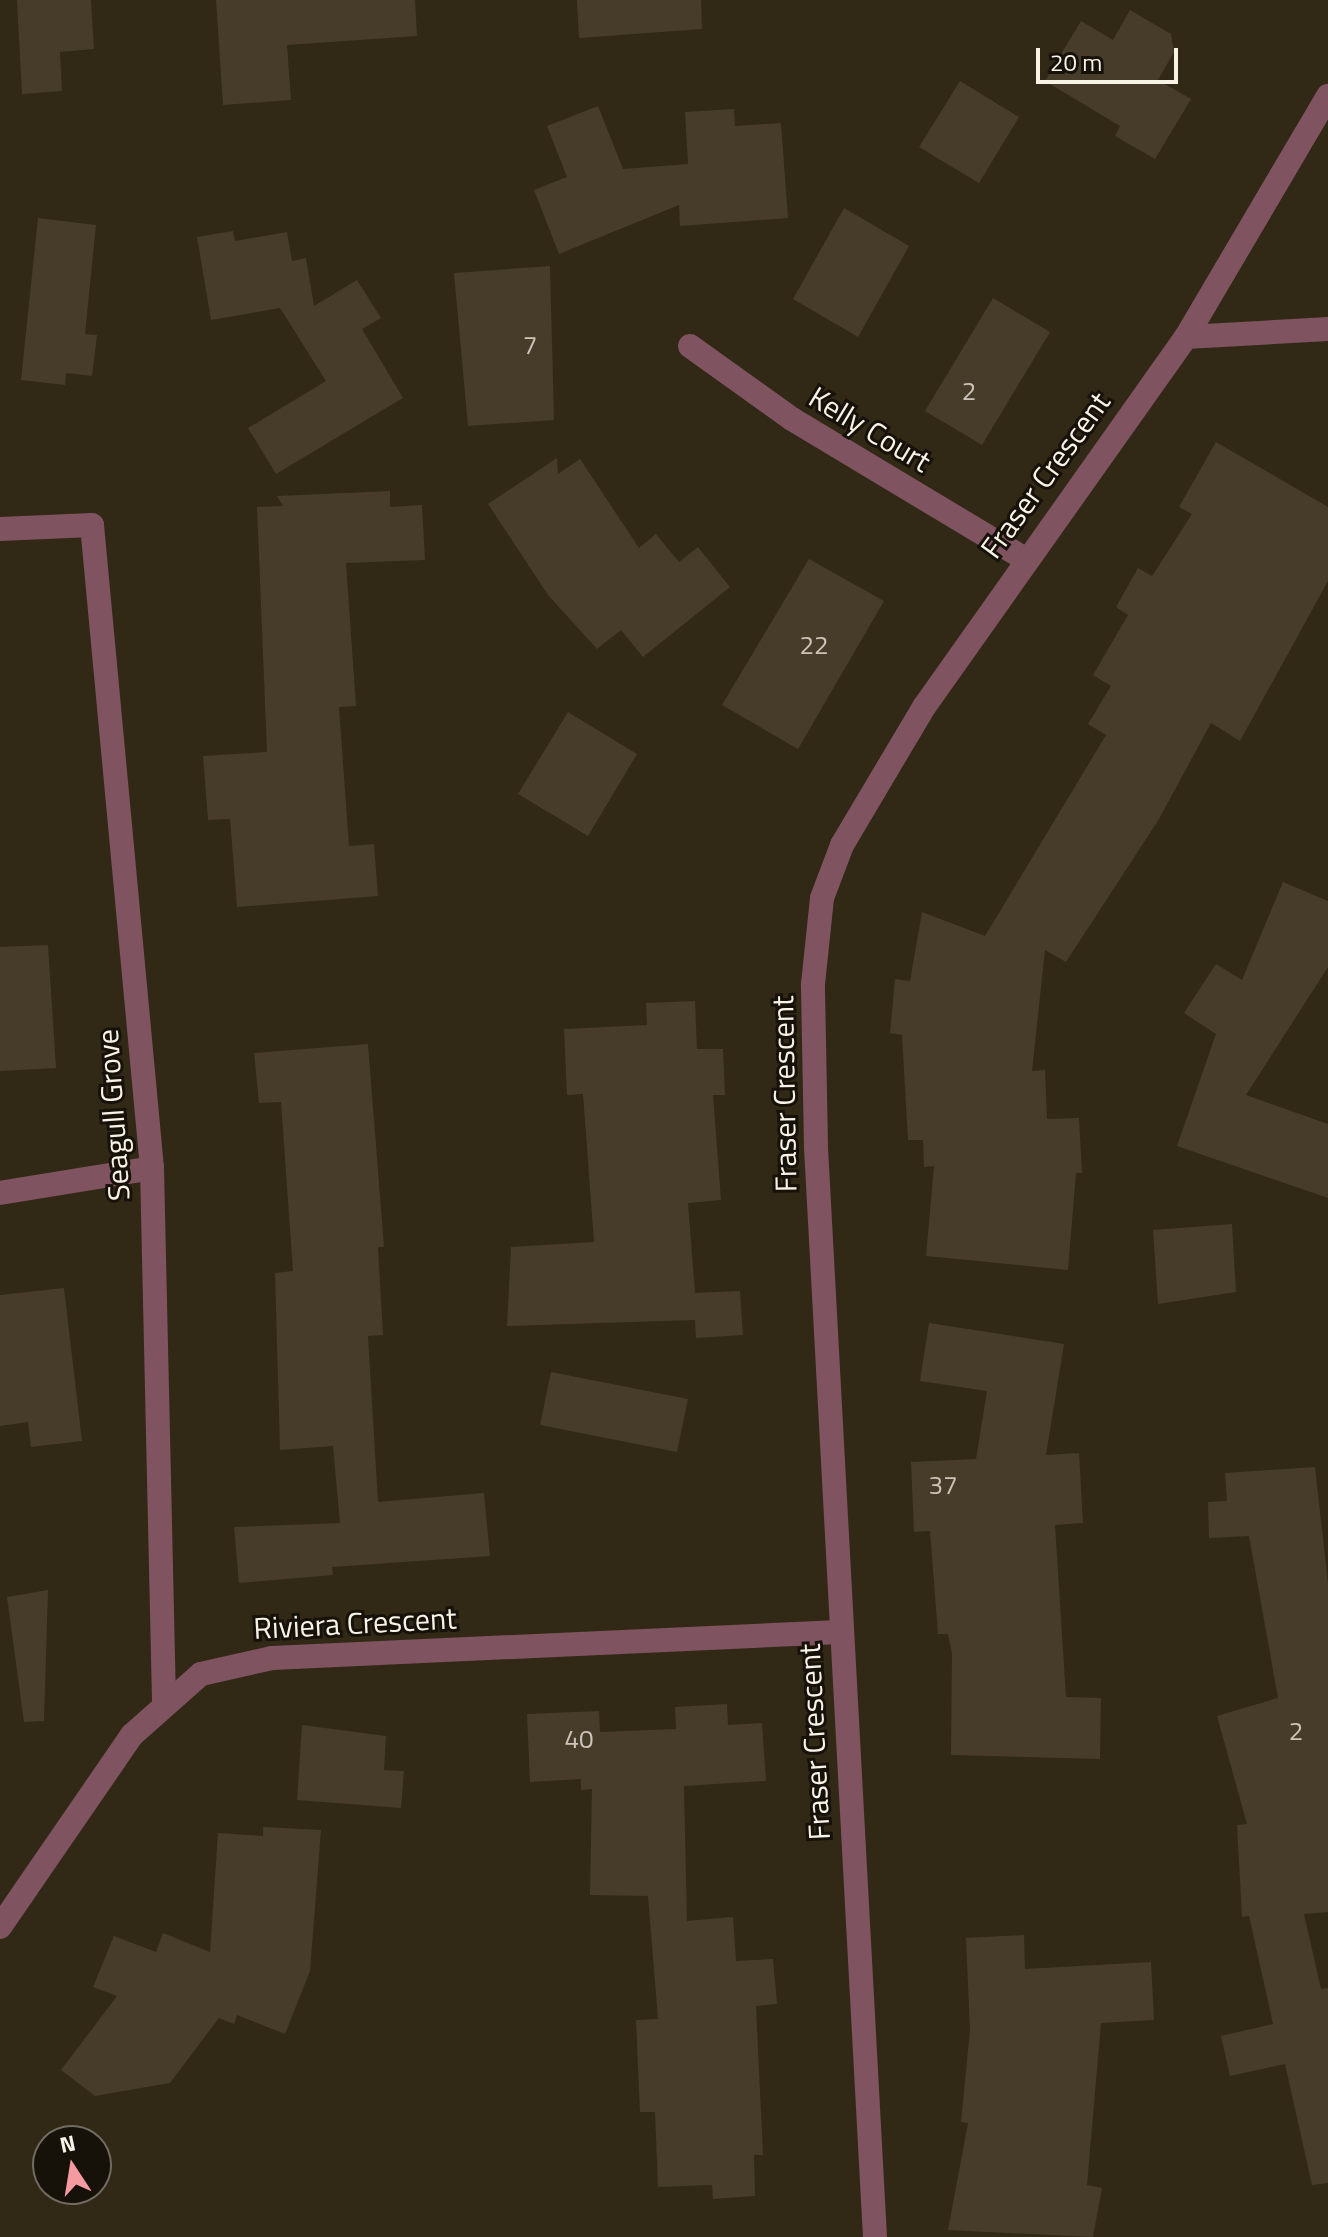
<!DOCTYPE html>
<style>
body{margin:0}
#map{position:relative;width:1328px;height:2237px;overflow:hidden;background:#322816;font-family:"Titillium Web",sans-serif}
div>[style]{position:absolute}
.building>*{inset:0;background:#463c29}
.minor>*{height:24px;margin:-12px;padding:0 12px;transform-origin:12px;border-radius:12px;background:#7f5360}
span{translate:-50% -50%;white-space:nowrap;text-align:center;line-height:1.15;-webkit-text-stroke:6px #16120a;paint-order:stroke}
.number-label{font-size:26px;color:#ccc4b8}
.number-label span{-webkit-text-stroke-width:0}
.street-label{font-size:30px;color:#f9f2e7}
.north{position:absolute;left:32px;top:2125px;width:80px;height:80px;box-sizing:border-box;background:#16120a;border:2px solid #716c62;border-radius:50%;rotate:348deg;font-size:22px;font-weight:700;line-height:32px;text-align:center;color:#f9f2e7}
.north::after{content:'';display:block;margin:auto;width:28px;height:36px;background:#f49aa0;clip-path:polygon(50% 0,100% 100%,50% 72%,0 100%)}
.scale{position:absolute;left:1036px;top:48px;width:142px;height:36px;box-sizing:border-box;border:4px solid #f9f2e7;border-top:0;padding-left:10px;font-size:24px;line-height:28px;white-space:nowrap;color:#f9f2e7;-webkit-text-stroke:6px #16120a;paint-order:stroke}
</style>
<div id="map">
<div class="building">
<i style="clip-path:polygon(17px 0,91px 0,94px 49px,60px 52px,62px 91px,22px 94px)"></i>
<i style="clip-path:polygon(216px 0,415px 0,417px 36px,287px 45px,291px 100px,223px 105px)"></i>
<i style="clip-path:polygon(577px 0,701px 0,702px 29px,579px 38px)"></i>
<i style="clip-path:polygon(1130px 10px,1171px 34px,1174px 52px,1158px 80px,1191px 99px,1155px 159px,1115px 136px,1120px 126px,1045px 81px,1081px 21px,1113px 40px)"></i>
<i style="clip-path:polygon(960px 81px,1019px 117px,979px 183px,919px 147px)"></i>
<i style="clip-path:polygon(598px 106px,623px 169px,688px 164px,685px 112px,734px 109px,735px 126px,781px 123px,788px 218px,680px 226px,679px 205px,559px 254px,534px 190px,567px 177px,547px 126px)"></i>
<i style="clip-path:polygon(844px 208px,909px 246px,858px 337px,793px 299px)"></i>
<i style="clip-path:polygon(38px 218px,96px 225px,85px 334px,97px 335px,92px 376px,66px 373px,65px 385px,21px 380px)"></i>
<i style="clip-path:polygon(233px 231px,235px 241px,287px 232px,292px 261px,306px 258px,314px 306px,357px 280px,381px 318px,362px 329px,403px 398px,276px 474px,248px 428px,326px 381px,280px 308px,211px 320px,197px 237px)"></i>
<i style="clip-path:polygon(550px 266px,554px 420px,468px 426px,454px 273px)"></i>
<i style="clip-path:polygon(993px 298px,1050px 332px,982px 445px,925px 411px)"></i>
<i style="clip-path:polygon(1216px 442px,1328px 507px,1328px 581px,1240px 741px,1211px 723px,1159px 819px,1066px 962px,1045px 950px,1032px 1071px,1045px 1070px,1047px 1119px,1079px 1118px,1082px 1173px,1076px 1173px,1068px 1270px,926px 1256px,934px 1166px,924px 1167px,923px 1140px,908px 1140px,902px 1035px,890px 1033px,895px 979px,910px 981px,922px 912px,985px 936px,1106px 735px,1088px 724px,1111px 686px,1093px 675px,1128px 615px,1116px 607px,1138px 568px,1152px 576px,1192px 514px,1179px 507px)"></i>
<i style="clip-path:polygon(557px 458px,558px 474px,580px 459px,639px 548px,656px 534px,679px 562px,698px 547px,730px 587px,643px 657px,621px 630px,597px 649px,548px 595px,488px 504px)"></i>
<i style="clip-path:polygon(390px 491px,390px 507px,422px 505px,425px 560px,346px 563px,356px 706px,339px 707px,349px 846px,374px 844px,378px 896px,237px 907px,230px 819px,208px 820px,203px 756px,267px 752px,257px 507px,283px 506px,277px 496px)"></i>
<i style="clip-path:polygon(809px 559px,884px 601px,798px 749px,722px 705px)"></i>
<i style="clip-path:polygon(568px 712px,637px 754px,588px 836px,518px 794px)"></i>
<i style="clip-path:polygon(1283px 882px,1328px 901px,1328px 967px,1246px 1095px,1328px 1124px,1328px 1198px,1177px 1146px,1216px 1034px,1184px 1013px,1216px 964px,1242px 980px)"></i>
<i style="clip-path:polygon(48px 945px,56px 1068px,0 1071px,0 947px)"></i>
<i style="clip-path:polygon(695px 1001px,697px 1049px,723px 1049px,725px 1095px,713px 1095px,721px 1200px,688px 1203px,695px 1293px,740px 1291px,743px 1335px,696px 1338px,695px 1320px,507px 1326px,511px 1247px,594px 1242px,583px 1094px,567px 1095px,564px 1029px,647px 1025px,646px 1003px)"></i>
<i style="clip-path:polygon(368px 1044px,384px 1247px,378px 1247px,383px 1335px,368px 1336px,378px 1502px,484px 1493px,490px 1556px,332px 1567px,333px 1575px,239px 1583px,234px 1527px,340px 1523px,333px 1446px,280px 1450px,275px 1273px,293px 1271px,281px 1102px,259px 1103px,254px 1053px)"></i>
<i style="clip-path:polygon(1232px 1224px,1236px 1292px,1158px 1304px,1153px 1230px)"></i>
<i style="clip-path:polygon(64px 1288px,82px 1441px,31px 1447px,28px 1422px,0 1426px,0 1295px)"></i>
<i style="clip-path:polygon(929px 1323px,1064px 1344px,1046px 1455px,1079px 1453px,1083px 1523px,1055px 1525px,1066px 1697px,1101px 1698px,1100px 1759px,951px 1755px,952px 1653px,948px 1634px,938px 1634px,930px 1531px,914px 1532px,911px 1462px,976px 1459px,987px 1391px,920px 1381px)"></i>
<i style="clip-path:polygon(551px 1372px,688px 1399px,677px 1452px,540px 1425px)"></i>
<i style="clip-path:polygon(1315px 1467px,1328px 1583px,1328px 1912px,1304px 1914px,1321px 1989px,1328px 1988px,1328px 2183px,1312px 2185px,1285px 2064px,1230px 2076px,1221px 2036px,1273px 2024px,1249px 1916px,1242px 1917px,1237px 1825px,1247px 1824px,1217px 1716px,1278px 1698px,1249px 1536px,1209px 1538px,1208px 1502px,1227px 1501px,1225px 1473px)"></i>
<i style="clip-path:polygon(48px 1590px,44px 1721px,24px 1722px,7px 1597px)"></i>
<i style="clip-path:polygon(727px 1704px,728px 1725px,762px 1723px,766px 1781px,684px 1786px,687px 1921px,733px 1917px,736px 1961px,773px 1959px,777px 2004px,756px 2006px,763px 2155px,754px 2155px,755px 2196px,713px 2199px,712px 2185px,658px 2187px,655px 2112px,640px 2112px,636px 2020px,658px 2019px,648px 1896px,590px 1895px,592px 1789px,581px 1790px,581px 1779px,530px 1782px,527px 1714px,599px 1711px,600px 1732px,676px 1729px,675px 1707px)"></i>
<i style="clip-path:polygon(302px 1725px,386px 1736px,384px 1770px,404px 1771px,401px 1808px,297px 1800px)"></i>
<i style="clip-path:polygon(263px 1827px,321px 1830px,310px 1971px,285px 2034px,237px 2015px,234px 2024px,219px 2018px,170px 2083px,95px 2096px,61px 2070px,117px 1996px,93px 1987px,114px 1936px,156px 1952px,163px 1933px,210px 1952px,218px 1833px,263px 1836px)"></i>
<i style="clip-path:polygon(1024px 1935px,1025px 1969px,1151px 1962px,1154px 2020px,1101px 2023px,1087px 2185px,1102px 2188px,1093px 2237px,948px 2230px,968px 2123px,961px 2122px,970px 2030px,966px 1938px)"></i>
</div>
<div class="minor">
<i style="left:1186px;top:337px;width:142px;rotate:-3.2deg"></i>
<i style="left:690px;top:346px;width:125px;rotate:35.6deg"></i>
<i style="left:792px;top:419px;width:270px;rotate:31deg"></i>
<i style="left:0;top:529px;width:92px;rotate:-2.5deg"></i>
<i style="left:92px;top:525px;width:646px;rotate:84.67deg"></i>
<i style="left:152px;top:1168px;width:533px;rotate:88.71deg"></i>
<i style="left:0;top:1193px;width:154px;rotate:-9.3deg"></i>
<i style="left:0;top:1927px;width:233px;rotate:-55.5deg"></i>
<i style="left:132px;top:1735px;width:92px;rotate:-41.5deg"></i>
<i style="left:201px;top:1674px;width:73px;rotate:-12.7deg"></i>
<i style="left:272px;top:1658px;width:568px;rotate:-2.63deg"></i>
<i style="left:875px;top:2237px;width:1093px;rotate:-93.1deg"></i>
<i style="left:816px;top:1146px;width:162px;rotate:-91.1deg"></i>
<i style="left:813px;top:984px;width:86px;rotate:-84deg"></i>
<i style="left:822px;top:898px;width:57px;rotate:-69.3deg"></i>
<i style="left:842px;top:845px;width:161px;rotate:-59.3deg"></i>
<i style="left:924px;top:707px;width:453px;rotate:-54.7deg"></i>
<i style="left:1186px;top:337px;width:280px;rotate:-59.5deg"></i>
</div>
<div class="number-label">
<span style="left:530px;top:345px">7</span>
<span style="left:969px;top:391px">2</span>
<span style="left:814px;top:645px">22</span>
<span style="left:943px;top:1485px">37</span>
<span style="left:1296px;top:1731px">2</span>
<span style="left:579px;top:1739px">40</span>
</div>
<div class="street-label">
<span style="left:870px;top:429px;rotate:31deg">Kelly Court</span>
<span style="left:1045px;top:475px;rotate:-54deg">Fraser Crescent</span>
<span style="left:784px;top:1094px;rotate:-91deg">Fraser Crescent</span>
<span style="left:113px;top:1115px;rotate:-94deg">Seagull Grove</span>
<span style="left:355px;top:1623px;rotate:-3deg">Riviera Crescent</span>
<span style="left:814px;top:1742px;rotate:-93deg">Fraser Crescent</span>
</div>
<div class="north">N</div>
<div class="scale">20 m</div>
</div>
